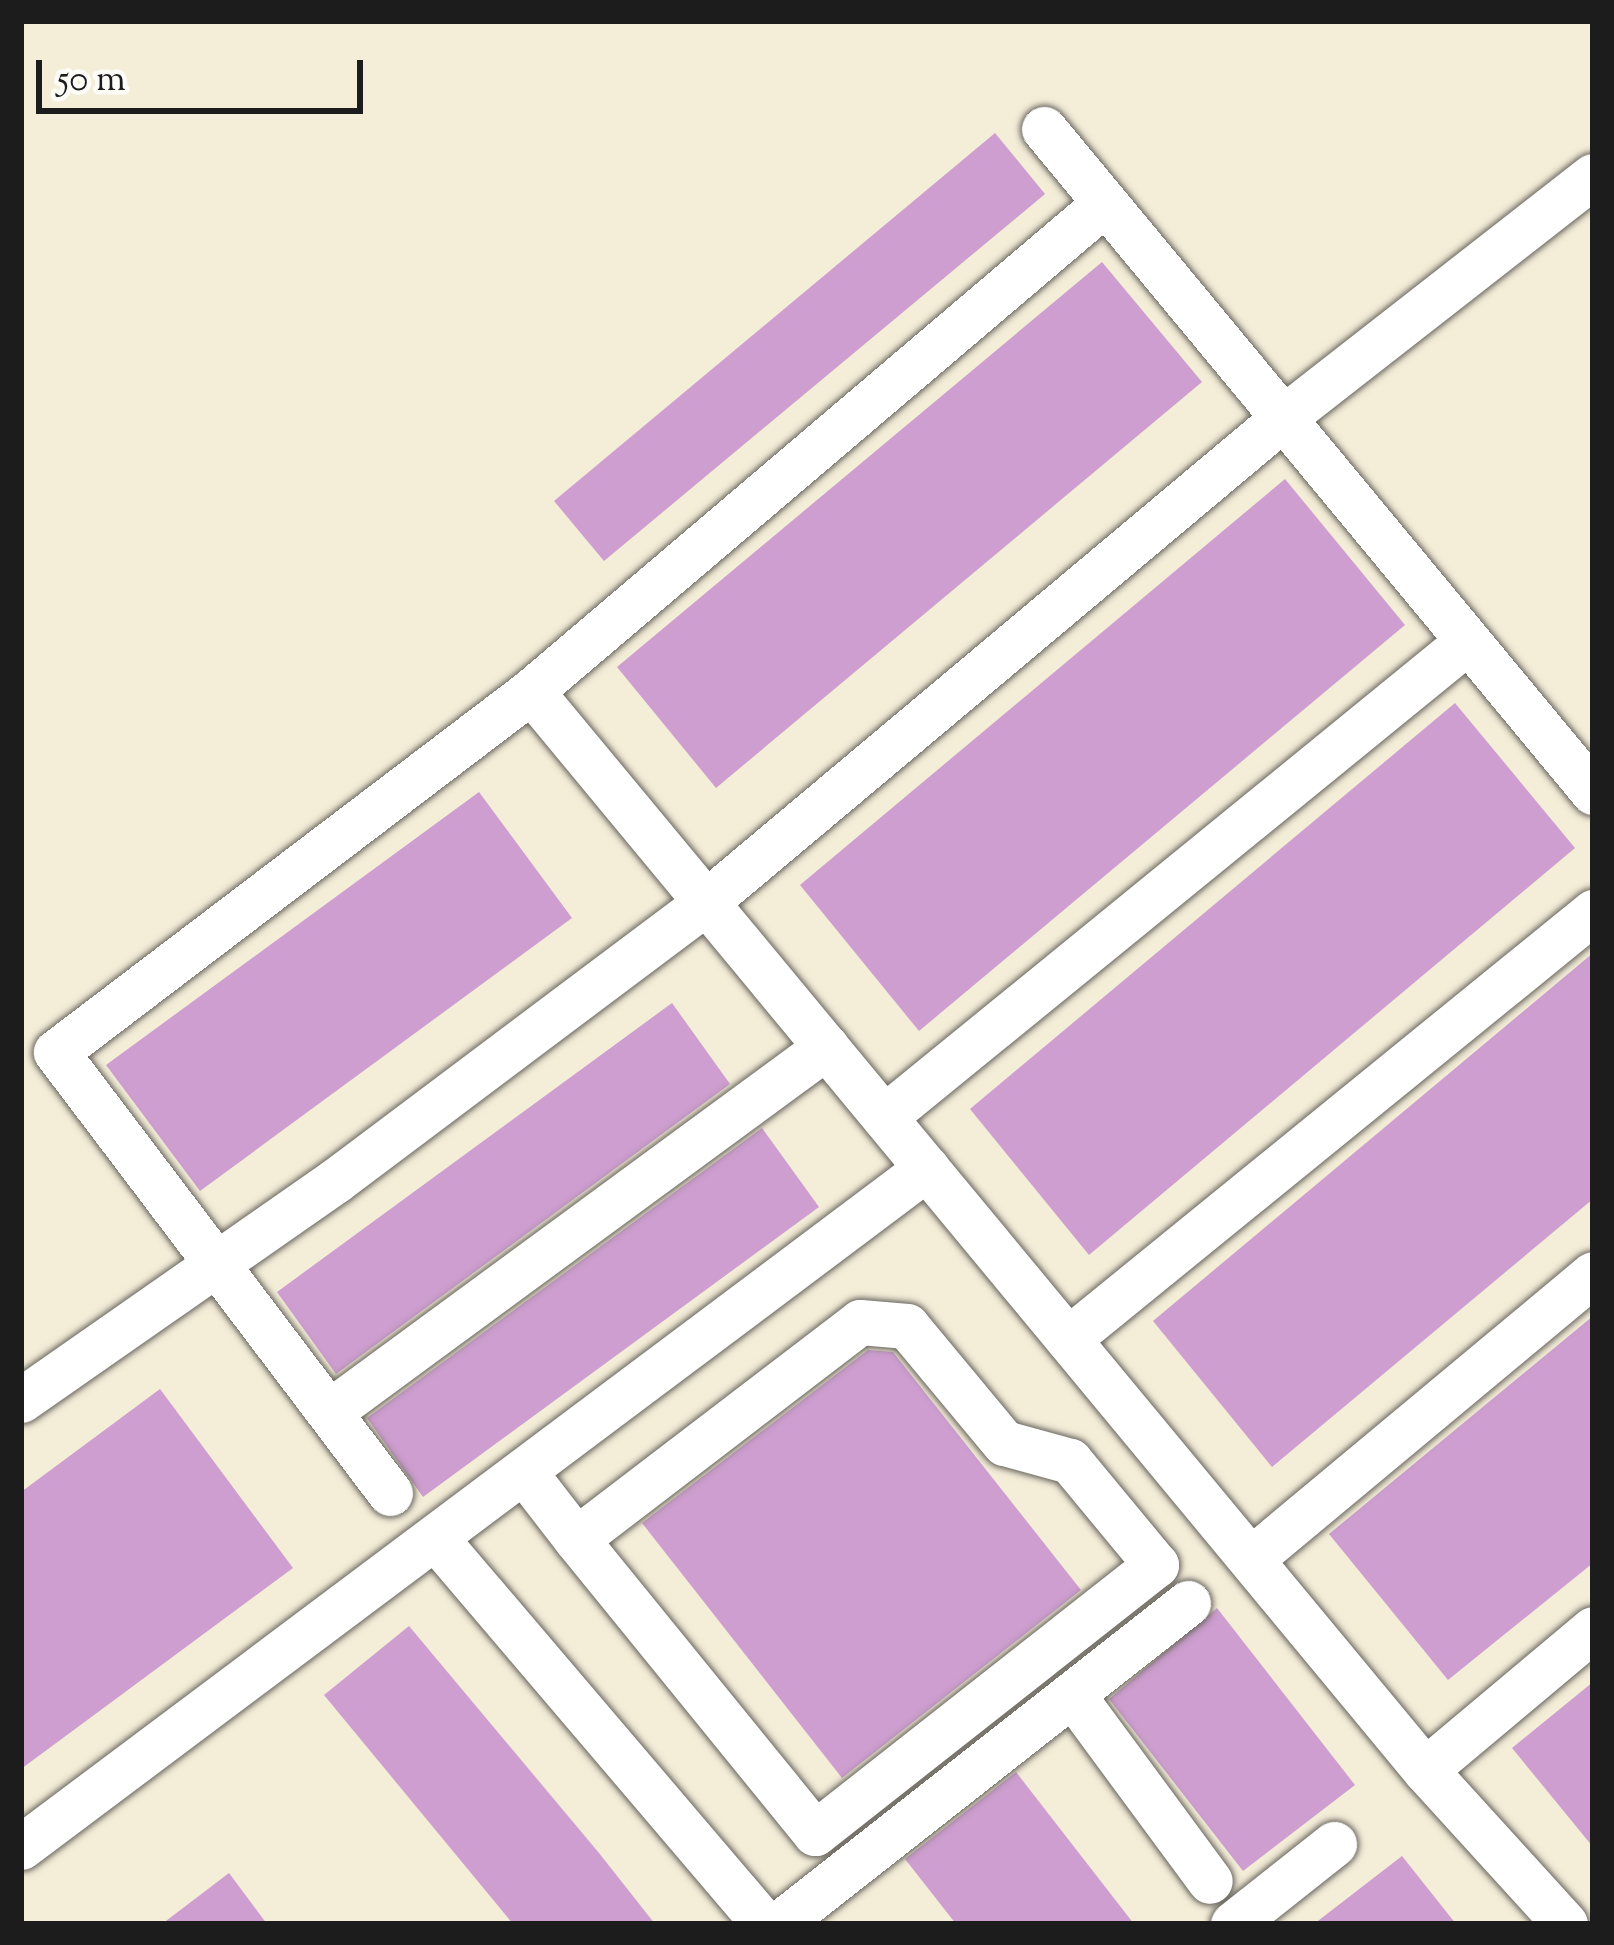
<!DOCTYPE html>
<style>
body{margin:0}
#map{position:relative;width:1614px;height:1945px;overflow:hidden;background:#f4edd8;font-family:"Sorts Mill Goudy",serif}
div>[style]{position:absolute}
.building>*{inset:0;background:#cd9ecf}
.roads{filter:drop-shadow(0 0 3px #68655e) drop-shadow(0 0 3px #68655e)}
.minor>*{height:45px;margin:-22.5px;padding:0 22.5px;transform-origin:22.5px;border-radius:22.5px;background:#fff}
span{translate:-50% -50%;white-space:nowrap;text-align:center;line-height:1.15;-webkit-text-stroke:10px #fdfcf7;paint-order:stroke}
.frame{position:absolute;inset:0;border:24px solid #1c1c1c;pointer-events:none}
.scale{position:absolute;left:36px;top:60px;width:327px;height:54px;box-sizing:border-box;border:6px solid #1c1c1c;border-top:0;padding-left:15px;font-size:36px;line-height:42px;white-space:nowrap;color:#1c1c1c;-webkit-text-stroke:9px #fdfcf7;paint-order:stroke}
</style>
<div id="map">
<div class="building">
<i style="clip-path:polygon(995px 133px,1045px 194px,604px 561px,554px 501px)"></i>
<i style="clip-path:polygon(1102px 262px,1202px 382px,716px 788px,617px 667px)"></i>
<i style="clip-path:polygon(1285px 479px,1405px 625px,919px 1031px,800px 885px)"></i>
<i style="clip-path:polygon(1455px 703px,1575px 848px,1089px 1255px,970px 1109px)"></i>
<i style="clip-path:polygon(479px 792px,572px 918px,200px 1191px,106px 1065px)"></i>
<i style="clip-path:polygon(1593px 953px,1593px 1199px,1272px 1467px,1153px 1321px)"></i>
<i style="clip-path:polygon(672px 1003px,730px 1084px,336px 1374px,277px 1292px)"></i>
<i style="clip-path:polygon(762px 1128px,819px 1207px,423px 1497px,367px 1418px)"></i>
<i style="clip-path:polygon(1593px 1316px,1593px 1563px,1448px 1680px,1329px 1534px)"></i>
<i style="clip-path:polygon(868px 1350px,893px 1352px,1081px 1590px,842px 1778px,642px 1523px)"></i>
<i style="clip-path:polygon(160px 1389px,293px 1568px,21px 1769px,21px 1492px)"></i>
<i style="clip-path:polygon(1217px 1608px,1355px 1785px,1243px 1871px,1109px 1699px)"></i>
<i style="clip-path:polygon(409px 1626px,599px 1853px,655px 1924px,513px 1924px,324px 1695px)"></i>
<i style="clip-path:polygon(1593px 1682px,1593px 1847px,1512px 1748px)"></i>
<i style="clip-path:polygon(1016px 1772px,1134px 1924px,956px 1924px,905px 1859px)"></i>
<i style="clip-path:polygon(1402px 1856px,1456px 1924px,1314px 1924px)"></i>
<i style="clip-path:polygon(229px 1873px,267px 1924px,162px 1924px)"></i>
</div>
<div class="roads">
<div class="minor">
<i style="left:1044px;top:129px;width:861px;rotate:50.37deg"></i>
<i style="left:531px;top:691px;width:1401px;rotate:50.36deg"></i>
<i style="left:1425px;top:1770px;width:208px;rotate:47.7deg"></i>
<i style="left:884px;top:1117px;width:753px;rotate:-39.18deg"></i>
<i style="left:1068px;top:1339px;width:677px;rotate:-39.12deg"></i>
<i style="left:21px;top:1400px;width:383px;rotate:-34.9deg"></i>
<i style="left:335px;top:1181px;width:464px;rotate:-36.9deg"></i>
<i style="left:706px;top:902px;width:753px;rotate:-39.99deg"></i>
<i style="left:1283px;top:418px;width:393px;rotate:-38deg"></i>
<i style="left:329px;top:1412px;width:617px;rotate:-36.29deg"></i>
<i style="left:525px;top:1473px;width:83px;rotate:52.3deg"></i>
<i style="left:576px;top:1539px;width:379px;rotate:50.9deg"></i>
<i style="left:815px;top:1833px;width:434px;rotate:-38.2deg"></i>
<i style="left:1156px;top:1565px;width:135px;rotate:-129.6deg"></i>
<i style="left:1070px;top:1461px;width:68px;rotate:-164.7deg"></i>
<i style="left:1004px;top:1443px;width:152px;rotate:-129.7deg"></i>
<i style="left:907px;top:1326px;width:47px;rotate:-175.1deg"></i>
<i style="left:860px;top:1322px;width:357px;rotate:142.6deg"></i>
<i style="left:390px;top:1493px;width:553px;rotate:-127.14deg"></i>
<i style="left:56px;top:1052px;width:597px;rotate:-37.23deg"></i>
<i style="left:531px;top:691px;width:753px;rotate:-40.37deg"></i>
<i style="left:437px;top:1540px;width:504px;rotate:49.58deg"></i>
<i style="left:1251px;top:1559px;width:445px;rotate:-39.8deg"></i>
<i style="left:1072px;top:1694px;width:232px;rotate:53.6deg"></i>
<i style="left:1425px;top:1770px;width:219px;rotate:-40deg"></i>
<i style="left:21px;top:1847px;width:1132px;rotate:-36.85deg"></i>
<i style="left:779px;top:1924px;width:520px;rotate:-38.13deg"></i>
<i style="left:1233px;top:1924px;width:129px;rotate:-38.4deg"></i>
</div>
</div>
<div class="frame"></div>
<div class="scale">50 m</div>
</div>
